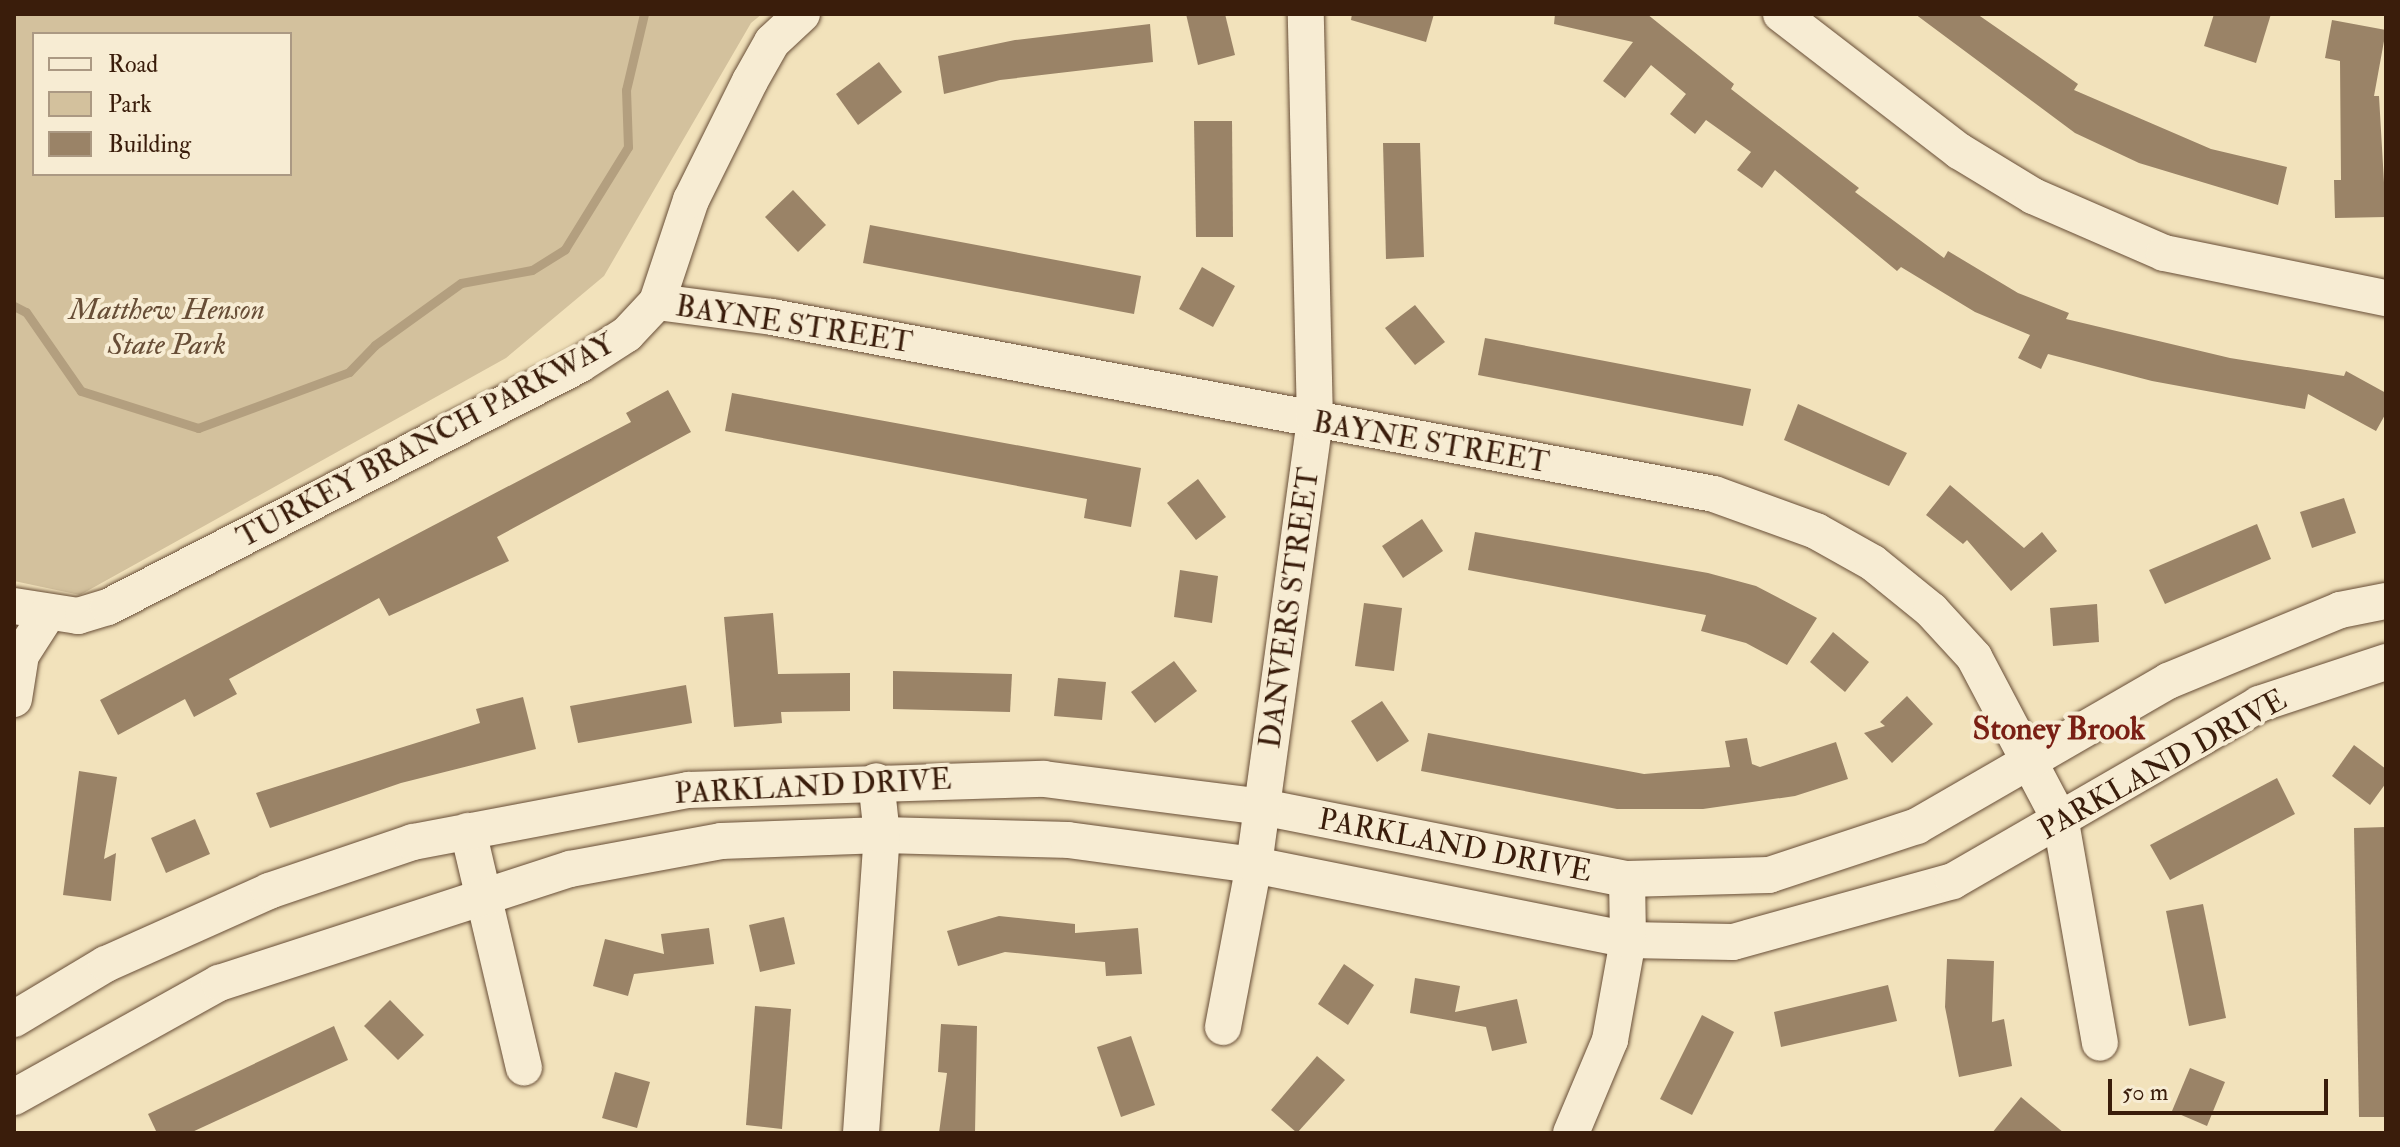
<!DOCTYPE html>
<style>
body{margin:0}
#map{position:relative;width:2400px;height:1147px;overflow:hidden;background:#f2e2bb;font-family:"IM FELL Double Pica",serif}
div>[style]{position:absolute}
.green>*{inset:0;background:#d3c19d}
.stream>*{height:9px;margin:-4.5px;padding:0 4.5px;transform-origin:4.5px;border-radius:4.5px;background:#b39f7f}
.building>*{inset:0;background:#9a8367}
.roads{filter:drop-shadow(0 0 2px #684e37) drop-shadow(0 0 2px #684e37)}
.minor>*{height:36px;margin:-18px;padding:0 18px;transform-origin:18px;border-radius:18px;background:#f7ecd3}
span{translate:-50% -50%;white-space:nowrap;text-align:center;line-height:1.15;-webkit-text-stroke:8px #f7ecd3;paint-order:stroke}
.park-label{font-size:30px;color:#684e37;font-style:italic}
.street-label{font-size:30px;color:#3a1d0b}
.neighbourhood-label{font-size:32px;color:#7a1f14;font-weight:700}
.frame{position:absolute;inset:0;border:16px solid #3a1d0b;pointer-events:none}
.legend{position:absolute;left:32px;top:32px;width:260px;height:144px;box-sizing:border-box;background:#f7ecd3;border:2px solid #ab9983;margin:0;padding:10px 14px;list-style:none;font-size:24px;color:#3a1d0b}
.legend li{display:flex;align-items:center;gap:16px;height:40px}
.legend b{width:40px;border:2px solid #ab9983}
.scale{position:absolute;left:2108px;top:1079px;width:220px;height:36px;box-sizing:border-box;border:4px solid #3a1d0b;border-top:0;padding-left:10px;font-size:24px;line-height:28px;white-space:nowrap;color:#3a1d0b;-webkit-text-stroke:6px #f7ecd3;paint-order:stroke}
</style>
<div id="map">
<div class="green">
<i style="clip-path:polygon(evenodd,14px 14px,762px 14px,751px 23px,604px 276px,506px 358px,80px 595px,14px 581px,14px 14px,34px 34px,290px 34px,290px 174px,34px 174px,34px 34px)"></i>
</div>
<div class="stream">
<i style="left:14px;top:306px;width:13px;rotate:27deg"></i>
<i style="left:26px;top:312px;width:96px;rotate:55.2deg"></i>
<i style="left:81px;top:391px;width:123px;rotate:17.5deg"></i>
<i style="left:198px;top:428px;width:161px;rotate:-20.3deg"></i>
<i style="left:349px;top:372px;width:37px;rotate:-46deg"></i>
<i style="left:375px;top:345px;width:106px;rotate:-35.8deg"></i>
<i style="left:461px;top:283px;width:72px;rotate:-10.4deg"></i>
<i style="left:532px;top:270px;width:39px;rotate:-32deg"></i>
<i style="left:565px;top:249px;width:120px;rotate:-58.3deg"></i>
<i style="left:628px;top:147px;width:57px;rotate:-92deg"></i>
<i style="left:626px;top:90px;width:78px;rotate:-76.7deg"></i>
</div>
<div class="building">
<i style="clip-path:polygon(1186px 14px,1225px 14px,1235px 55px,1198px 65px)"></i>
<i style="clip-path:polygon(1352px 14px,1434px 14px,1426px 42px,1351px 20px)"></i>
<i style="clip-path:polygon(1555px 14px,1647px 14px,1734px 84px,1731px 89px,1859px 188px,1855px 192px,1944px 258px,1948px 251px,2018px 293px,2069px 313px,2066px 319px,2230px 358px,2344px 376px,2346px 371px,2386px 393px,2386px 413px,2376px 431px,2308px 394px,2305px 409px,2152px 381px,2048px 354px,2041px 369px,2018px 358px,2030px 335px,1975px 312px,1901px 267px,1897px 271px,1775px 170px,1762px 188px,1737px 170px,1751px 152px,1706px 120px,1695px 134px,1670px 114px,1686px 94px,1651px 65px,1625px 98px,1603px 81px,1633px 42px,1554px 24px)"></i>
<i style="clip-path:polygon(1915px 14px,1977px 14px,2078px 84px,2074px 90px,2211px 149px,2287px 167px,2278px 205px,2139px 163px,2075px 133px)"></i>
<i style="clip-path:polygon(2214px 14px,2271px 14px,2256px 63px,2204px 46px)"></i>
<i style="clip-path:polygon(2332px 20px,2386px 30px,2374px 96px,2379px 96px,2386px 217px,2335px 218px,2334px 180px,2341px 180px,2340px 61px,2325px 58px)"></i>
<i style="clip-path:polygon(1150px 24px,1153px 62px,1000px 80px,944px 94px,938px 56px,1015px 40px)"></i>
<i style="clip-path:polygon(879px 62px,902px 92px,858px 125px,836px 94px)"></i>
<i style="clip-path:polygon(1194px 121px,1232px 121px,1233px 237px,1196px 237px)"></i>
<i style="clip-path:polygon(1383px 143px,1420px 143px,1424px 257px,1386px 259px)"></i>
<i style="clip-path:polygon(793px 190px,826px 225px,798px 252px,765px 217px)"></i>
<i style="clip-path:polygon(870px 225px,1141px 276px,1134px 314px,863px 263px)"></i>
<i style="clip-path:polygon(1202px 267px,1235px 286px,1213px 327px,1179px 309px)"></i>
<i style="clip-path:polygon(1415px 305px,1445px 342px,1415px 365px,1385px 328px)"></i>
<i style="clip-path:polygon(1485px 338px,1751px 389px,1743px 426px,1478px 375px)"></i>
<i style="clip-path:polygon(668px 390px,691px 432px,497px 537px,509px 561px,389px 616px,379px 598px,229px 679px,237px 694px,194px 717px,185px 699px,118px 735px,100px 700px,631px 422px,626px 413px)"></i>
<i style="clip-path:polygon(732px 393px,1141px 468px,1131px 527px,1084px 518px,1087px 499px,725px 431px)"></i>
<i style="clip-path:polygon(1798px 404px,1907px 453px,1889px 486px,1784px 440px)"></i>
<i style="clip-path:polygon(1198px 479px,1226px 517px,1196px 540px,1167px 503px)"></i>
<i style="clip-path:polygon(1950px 485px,2024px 548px,2042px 532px,2057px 551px,2011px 591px,1967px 540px,1963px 544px,1926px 515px)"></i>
<i style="clip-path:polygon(2344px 498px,2356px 533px,2312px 548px,2300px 512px)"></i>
<i style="clip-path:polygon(1422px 519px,1443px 551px,1403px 578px,1382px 546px)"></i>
<i style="clip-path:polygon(2257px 524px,2271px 559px,2165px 604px,2149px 570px)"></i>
<i style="clip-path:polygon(1475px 532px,1708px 573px,1756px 586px,1817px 618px,1787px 665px,1746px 643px,1701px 631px,1706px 615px,1468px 570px)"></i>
<i style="clip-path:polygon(1180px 570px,1218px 576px,1212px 623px,1174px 617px)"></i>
<i style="clip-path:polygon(1364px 603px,1402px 608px,1394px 671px,1355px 666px)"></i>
<i style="clip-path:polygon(2097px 604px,2099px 642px,2053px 646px,2050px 608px)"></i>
<i style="clip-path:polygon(773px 613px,778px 674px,850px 673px,850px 711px,781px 712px,782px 723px,734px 727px,724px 617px)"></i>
<i style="clip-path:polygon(1833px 632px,1869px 662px,1845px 692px,1810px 662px)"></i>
<i style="clip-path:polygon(1174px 661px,1197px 691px,1155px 723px,1131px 692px)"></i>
<i style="clip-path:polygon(893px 671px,1012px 674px,1010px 712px,893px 709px)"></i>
<i style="clip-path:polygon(1058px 678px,1106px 682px,1102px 720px,1054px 716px)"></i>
<i style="clip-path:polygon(686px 685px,692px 723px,578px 743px,570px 706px)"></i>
<i style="clip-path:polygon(1907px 696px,1933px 724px,1892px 763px,1864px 733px,1885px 726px,1880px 722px)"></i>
<i style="clip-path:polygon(523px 697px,536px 749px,401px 783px,270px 828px,256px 793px,480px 723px,476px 709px)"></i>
<i style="clip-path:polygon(1382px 701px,1409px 741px,1377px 762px,1351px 721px)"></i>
<i style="clip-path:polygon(1428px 733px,1644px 774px,1730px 767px,1725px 741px,1747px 738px,1752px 764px,1760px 767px,1836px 742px,1848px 779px,1795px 796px,1703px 809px,1617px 809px,1421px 771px)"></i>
<i style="clip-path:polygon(2354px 745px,2386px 769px,2386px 783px,2370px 805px,2332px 776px)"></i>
<i style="clip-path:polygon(79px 771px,117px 777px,104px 859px,116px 853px,111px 901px,63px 895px)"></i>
<i style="clip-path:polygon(2277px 778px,2295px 814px,2170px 880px,2150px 845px)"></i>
<i style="clip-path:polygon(195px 819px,210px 854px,166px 873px,151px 838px)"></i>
<i style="clip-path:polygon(2386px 827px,2386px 1117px,2359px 1117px,2354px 828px)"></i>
<i style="clip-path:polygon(2203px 904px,2226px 1018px,2189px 1026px,2166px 911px)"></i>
<i style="clip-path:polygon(999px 916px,1075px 924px,1075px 933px,1138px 928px,1142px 974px,1106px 976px,1105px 962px,1005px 952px,958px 966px,947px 931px)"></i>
<i style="clip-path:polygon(784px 917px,795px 964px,760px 972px,749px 925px)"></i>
<i style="clip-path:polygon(709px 928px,714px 964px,634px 974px,628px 996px,593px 986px,605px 939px,664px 954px,661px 934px)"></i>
<i style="clip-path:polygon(1947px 959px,1994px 961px,1992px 1022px,2004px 1019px,2012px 1066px,1959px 1077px,1945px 1007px)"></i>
<i style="clip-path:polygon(1344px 964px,1374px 985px,1348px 1025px,1318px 1004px)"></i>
<i style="clip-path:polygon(1415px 978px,1460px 986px,1455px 1012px,1517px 999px,1527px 1043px,1492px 1051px,1486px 1027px,1410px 1013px)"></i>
<i style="clip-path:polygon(1888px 985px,1897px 1021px,1781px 1047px,1774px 1012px)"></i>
<i style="clip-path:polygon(390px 1000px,424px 1035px,398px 1060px,364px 1026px)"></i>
<i style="clip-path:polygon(755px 1006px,791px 1009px,782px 1129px,746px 1125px)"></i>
<i style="clip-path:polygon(1702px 1015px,1734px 1032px,1692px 1115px,1660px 1099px)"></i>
<i style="clip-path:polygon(941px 1024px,977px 1026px,975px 1133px,939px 1133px,947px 1073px,938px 1072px)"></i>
<i style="clip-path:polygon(334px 1026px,348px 1060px,190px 1133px,157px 1133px,148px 1114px)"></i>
<i style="clip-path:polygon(1131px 1036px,1155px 1105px,1121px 1117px,1097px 1047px)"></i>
<i style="clip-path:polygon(1317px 1056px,1345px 1080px,1297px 1133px,1271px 1110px)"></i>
<i style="clip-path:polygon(2190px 1068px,2225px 1082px,2207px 1126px,2172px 1111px)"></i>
<i style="clip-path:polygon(615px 1072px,650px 1082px,637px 1128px,602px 1118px)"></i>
<i style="clip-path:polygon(2021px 1097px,2064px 1133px,1992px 1133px)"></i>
</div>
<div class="roads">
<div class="minor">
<i style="left:1781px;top:14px;width:225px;rotate:37.6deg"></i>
<i style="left:1959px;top:151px;width:87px;rotate:31.3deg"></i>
<i style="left:2033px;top:196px;width:143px;rotate:23.5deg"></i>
<i style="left:2164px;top:253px;width:227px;rotate:11.5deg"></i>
<i style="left:657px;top:302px;width:116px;rotate:7.4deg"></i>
<i style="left:772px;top:317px;width:958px;rotate:10.64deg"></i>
<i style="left:1714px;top:494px;width:109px;rotate:19.9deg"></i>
<i style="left:1816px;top:531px;width:65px;rotate:29.3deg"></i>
<i style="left:1873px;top:563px;width:75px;rotate:39deg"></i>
<i style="left:1931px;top:610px;width:64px;rotate:47.5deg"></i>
<i style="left:1974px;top:657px;width:187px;rotate:62.2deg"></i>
<i style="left:2061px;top:822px;width:224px;rotate:80deg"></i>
<i style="left:14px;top:606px;width:65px;rotate:8.9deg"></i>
<i style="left:78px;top:616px;width:31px;rotate:-17deg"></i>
<i style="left:108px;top:607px;width:530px;rotate:-27.19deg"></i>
<i style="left:579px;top:365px;width:57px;rotate:-32.9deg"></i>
<i style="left:627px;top:334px;width:44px;rotate:-46.8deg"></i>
<i style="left:657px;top:302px;width:108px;rotate:-71.6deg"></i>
<i style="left:691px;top:200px;width:133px;rotate:-63.6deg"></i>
<i style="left:750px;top:81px;width:45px;rotate:-60.6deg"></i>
<i style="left:772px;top:42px;width:41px;rotate:-43deg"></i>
<i style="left:14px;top:699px;width:45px;rotate:-81deg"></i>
<i style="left:21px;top:655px;width:50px;rotate:-57.3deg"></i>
<i style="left:468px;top:831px;width:243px;rotate:76.7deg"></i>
<i style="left:14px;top:1019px;width:107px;rotate:-30.9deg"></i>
<i style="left:106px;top:964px;width:179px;rotate:-24.1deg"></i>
<i style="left:269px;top:891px;width:152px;rotate:-18.8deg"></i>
<i style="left:413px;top:842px;width:280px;rotate:-10.7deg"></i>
<i style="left:688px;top:790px;width:356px;rotate:-1.8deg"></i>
<i style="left:1044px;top:779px;width:220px;rotate:7.3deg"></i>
<i style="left:1262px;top:807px;width:372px;rotate:11.2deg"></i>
<i style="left:1627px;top:879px;width:142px;rotate:-1.6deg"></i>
<i style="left:1769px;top:875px;width:156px;rotate:-18.3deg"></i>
<i style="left:1917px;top:826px;width:290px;rotate:-30deg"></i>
<i style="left:2168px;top:681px;width:186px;rotate:-22.4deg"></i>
<i style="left:2340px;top:610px;width:47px;rotate:-11.1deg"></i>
<i style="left:1223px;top:1027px;width:165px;rotate:-79.2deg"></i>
<i style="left:1254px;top:865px;width:447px;rotate:-82.2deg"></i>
<i style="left:1315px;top:422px;width:408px;rotate:-91.3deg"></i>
<i style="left:14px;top:1097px;width:235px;rotate:-29.1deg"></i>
<i style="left:219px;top:983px;width:369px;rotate:-18deg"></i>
<i style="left:570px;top:869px;width:154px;rotate:-10.5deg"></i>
<i style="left:721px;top:841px;width:161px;rotate:-2.1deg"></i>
<i style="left:882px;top:835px;width:186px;rotate:1.5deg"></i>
<i style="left:1068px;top:840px;width:188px;rotate:7.7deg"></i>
<i style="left:1254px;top:865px;width:381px;rotate:11.3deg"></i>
<i style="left:1628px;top:940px;width:105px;rotate:1.1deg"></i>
<i style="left:1733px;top:942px;width:228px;rotate:-15.5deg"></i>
<i style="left:1953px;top:881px;width:354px;rotate:-30deg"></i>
<i style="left:2259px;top:704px;width:134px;rotate:-18.3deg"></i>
<i style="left:861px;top:1133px;width:299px;rotate:-86deg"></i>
<i style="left:882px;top:835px;width:54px;rotate:-96.3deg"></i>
<i style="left:1571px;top:1133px;width:101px;rotate:-67.2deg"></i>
<i style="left:1610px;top:1040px;width:102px;rotate:-79.8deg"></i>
<i style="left:1628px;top:940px;width:61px;rotate:-90.9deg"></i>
</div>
</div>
<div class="park-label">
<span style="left:167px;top:327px">Matthew Henson<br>State Park</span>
</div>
<div class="street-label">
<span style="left:794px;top:325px;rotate:9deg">BAYNE STREET</span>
<span style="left:426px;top:441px;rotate:-28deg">TURKEY BRANCH PARKWAY</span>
<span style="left:1431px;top:443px;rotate:10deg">BAYNE STREET</span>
<span style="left:1290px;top:608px;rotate:-82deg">DANVERS STREET</span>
<span style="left:2163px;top:765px;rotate:-29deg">PARKLAND DRIVE</span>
<span style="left:813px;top:787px;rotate:-3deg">PARKLAND DRIVE</span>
<span style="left:1455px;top:846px;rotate:11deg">PARKLAND DRIVE</span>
</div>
<div class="neighbourhood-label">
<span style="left:2059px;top:729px">Stoney Brook</span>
</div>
<div class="frame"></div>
<ul class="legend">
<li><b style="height:10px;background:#f7ecd3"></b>Road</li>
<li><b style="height:22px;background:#d3c19d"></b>Park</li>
<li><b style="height:22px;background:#9a8367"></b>Building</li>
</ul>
<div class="scale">50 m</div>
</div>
